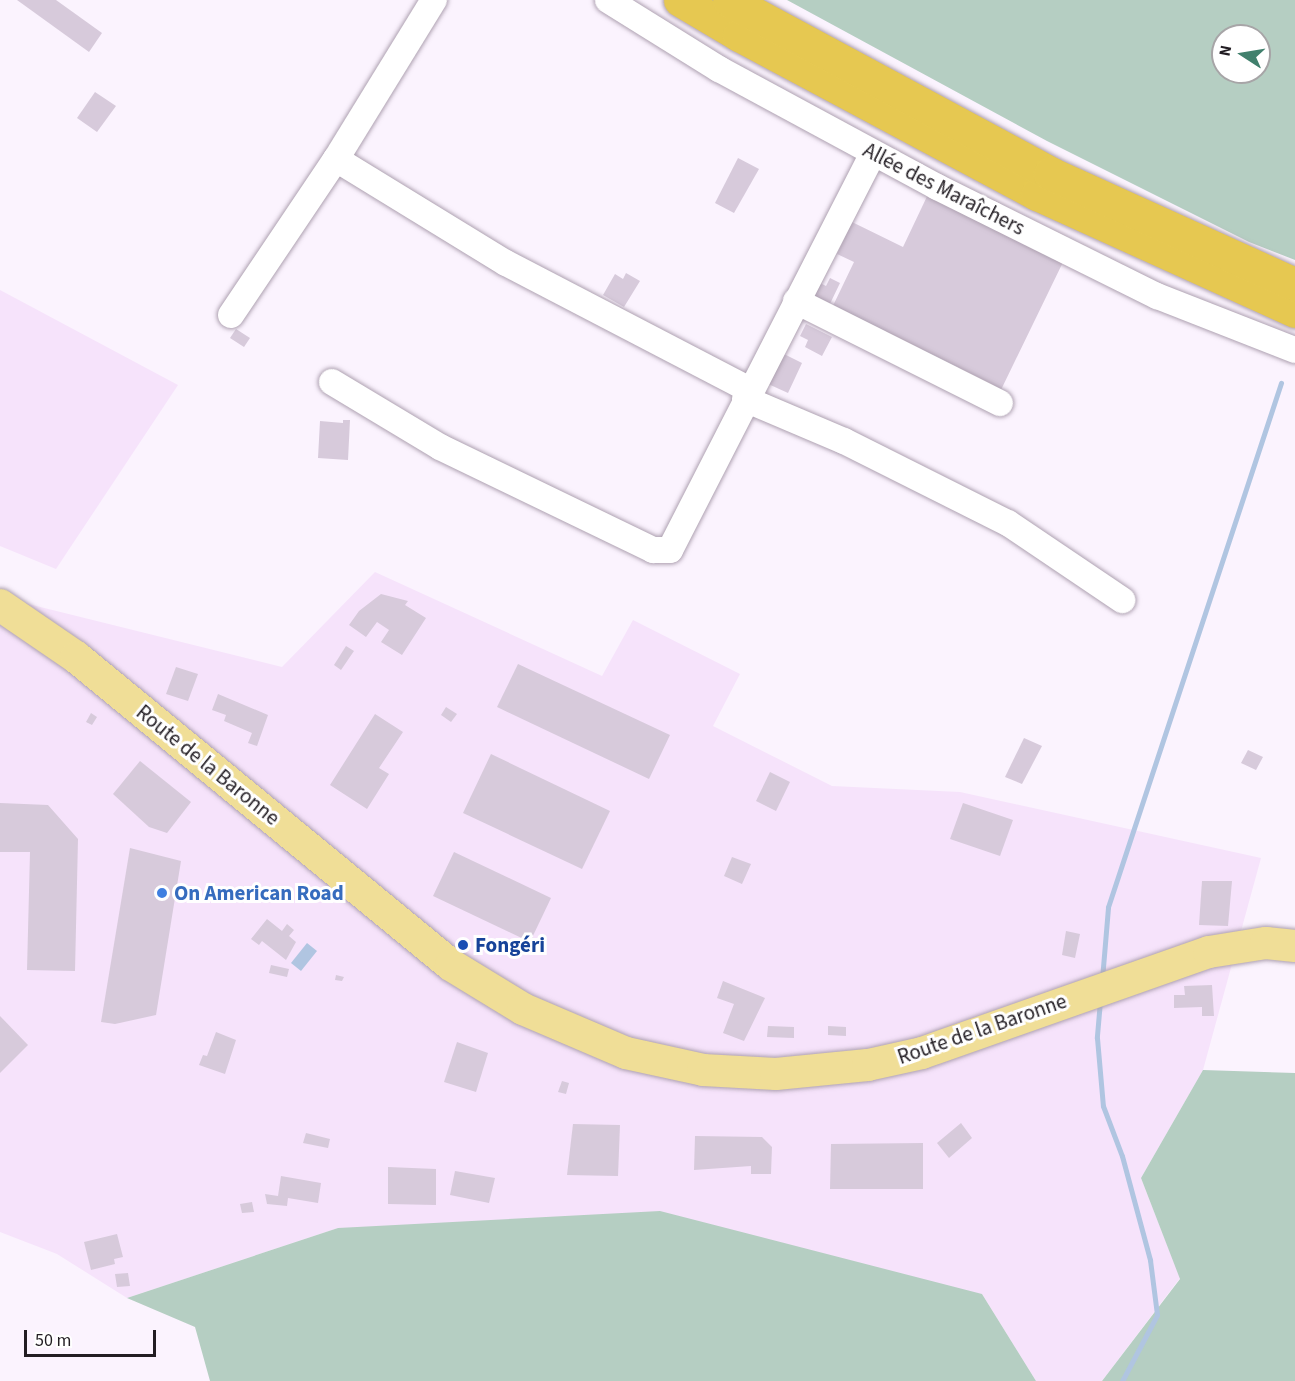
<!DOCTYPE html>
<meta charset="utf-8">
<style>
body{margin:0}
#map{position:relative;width:1295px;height:1381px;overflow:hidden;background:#fbf3fe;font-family:"Source Sans 3",sans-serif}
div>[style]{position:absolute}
.built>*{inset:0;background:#f6e3fb}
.green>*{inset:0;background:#b5cec2}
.water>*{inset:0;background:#b0c5e1}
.stream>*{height:5px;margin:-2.5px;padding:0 2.5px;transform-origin:2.5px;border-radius:2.5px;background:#b0c5e1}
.building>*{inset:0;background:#d7cadb}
.roads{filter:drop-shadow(0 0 2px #aea1b1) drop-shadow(0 0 2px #aea1b1)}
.minor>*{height:26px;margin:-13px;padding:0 13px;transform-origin:13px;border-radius:13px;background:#fff}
.major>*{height:32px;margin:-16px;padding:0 16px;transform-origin:16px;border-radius:16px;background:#f0de97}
.highway>*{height:33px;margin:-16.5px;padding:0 16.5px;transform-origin:16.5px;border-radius:16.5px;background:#e6c851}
.dots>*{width:16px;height:16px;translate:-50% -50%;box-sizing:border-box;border:3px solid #fff;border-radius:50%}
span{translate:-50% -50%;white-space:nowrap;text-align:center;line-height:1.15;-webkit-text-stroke:6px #fff;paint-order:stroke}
.street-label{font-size:21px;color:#221d23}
.shop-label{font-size:21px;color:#366cbe;font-weight:700}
.left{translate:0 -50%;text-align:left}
.transit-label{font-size:21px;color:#164399;font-weight:700}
.north{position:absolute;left:1211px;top:24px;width:60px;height:60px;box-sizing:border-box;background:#fff;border:2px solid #a7a5a7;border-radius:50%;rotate:282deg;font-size:16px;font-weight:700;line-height:24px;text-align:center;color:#221d23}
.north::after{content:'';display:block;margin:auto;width:21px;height:27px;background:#41806d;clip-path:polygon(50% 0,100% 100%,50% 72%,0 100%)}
.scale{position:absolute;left:24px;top:1330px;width:132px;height:27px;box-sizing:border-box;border:3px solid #221d23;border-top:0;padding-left:8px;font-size:18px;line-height:21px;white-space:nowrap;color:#221d23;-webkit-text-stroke:4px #fff;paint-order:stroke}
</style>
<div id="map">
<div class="built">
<i style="clip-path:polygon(0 290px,178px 385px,56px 569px,0 546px)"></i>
<i style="clip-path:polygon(375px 572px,602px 676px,633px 620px,740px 674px,713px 726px,832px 786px,960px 792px,1261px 858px,1203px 1070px,1141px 1178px,1180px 1278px,1102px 1381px,1036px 1381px,982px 1294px,338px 1228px,127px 1298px,57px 1254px,0 1232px,0 597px,282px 667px)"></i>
</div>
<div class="green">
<i style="clip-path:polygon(evenodd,787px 0,1295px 0,1295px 260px,1249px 242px,1047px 141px,787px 0,1223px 36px,1259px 36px,1259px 72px,1223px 72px,1223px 36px)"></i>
<i style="clip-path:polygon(1203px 1070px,1295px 1073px,1295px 1381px,1102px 1381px,1180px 1279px,1141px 1178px)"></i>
<i style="clip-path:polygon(660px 1211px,982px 1294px,1036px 1381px,210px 1381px,195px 1327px,127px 1298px,338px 1228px)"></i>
</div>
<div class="water">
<i style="clip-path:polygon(307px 943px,317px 951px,301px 971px,291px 963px)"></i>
</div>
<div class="stream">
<i style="left:1102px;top:979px;width:72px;rotate:-85.2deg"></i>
<i style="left:1108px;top:907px;width:552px;rotate:-71.73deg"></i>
<i style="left:1100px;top:1001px;width:37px;rotate:95deg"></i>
<i style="left:1097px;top:1038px;width:68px;rotate:85deg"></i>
<i style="left:1103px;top:1106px;width:53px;rotate:69.2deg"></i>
<i style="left:1122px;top:1156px;width:108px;rotate:74.9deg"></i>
<i style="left:1150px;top:1260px;width:55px;rotate:82.7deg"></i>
<i style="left:1157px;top:1315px;width:75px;rotate:117.9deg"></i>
</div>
<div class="building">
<i style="clip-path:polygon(17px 0,56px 0,102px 33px,89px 52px)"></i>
<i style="clip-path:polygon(95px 92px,116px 106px,97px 132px,77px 118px)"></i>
<i style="clip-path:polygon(738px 158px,759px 169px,734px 213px,715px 203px)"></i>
<i style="clip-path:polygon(931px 188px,1065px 258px,999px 394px,830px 312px,854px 262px,837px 254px,852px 222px,903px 247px)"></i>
<i style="clip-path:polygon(626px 273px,640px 281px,624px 307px,603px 295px,615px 274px,623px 279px)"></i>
<i style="clip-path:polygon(830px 278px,840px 283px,828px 308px,810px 299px,818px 282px,826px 286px)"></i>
<i style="clip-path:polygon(806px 324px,832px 337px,822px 356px,805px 347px,808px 340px,800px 336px)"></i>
<i style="clip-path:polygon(236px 329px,250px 338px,244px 347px,230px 338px)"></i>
<i style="clip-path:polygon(782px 353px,802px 363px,788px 393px,766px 383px)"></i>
<i style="clip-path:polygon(343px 420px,350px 420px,348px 460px,318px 458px,320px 421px,343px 423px)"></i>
<i style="clip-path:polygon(381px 594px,408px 601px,405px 605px,426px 618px,402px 655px,381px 642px,389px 630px,377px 622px,366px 637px,349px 625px,359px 611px)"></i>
<i style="clip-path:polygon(346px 646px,354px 651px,341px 670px,334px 665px)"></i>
<i style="clip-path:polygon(518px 664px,670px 735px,649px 779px,497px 707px)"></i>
<i style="clip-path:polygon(176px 667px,198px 674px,188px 701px,166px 694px)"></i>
<i style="clip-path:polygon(218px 694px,268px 715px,257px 746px,248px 743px,252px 733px,224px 721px,226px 715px,212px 710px)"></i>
<i style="clip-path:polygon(446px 707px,457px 714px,451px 722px,441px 715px)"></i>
<i style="clip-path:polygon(91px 713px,97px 717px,92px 725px,86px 722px)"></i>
<i style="clip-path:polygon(375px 714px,403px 732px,379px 768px,389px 774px,367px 809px,330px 785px)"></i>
<i style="clip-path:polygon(1024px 738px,1042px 746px,1022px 784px,1005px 777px)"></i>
<i style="clip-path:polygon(1248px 750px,1263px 757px,1256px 770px,1241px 763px)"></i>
<i style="clip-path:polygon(491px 754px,610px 811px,582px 869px,463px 813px)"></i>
<i style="clip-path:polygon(140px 761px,191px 802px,167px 833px,149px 827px,113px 794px)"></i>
<i style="clip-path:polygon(770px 772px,790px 782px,776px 811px,756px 801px)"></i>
<i style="clip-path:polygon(0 803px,48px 805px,78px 839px,75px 971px,27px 970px,30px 852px,0 852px)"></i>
<i style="clip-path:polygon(963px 803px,1013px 820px,1000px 856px,950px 839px)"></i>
<i style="clip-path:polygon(130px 848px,181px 861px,156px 1015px,115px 1024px,101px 1022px)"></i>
<i style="clip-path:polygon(454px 852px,551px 898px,530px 942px,433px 896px)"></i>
<i style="clip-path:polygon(732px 857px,751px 864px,742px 884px,724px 876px)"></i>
<i style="clip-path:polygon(1202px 881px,1232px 881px,1228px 926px,1199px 925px)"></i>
<i style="clip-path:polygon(267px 919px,282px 931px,287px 924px,294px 930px,289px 936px,296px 942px,286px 960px,262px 941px,259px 945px,251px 939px)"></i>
<i style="clip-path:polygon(1066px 931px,1080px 934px,1075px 958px,1062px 955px)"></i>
<i style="clip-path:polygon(271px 965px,289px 969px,287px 977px,269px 973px)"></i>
<i style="clip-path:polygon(336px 975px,344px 977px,342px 981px,335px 980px)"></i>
<i style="clip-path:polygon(723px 981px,765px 998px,744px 1041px,723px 1033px,734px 1004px,717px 998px)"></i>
<i style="clip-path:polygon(1212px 985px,1214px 1016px,1202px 1016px,1202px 1007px,1174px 1008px,1174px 995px,1185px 995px,1184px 986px)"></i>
<i style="clip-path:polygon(0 1016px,28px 1045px,0 1073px)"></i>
<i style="clip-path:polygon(768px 1026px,794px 1027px,794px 1038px,767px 1037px)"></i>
<i style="clip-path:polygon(828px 1026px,846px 1027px,846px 1036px,828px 1035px)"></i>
<i style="clip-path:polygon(216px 1032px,236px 1040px,225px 1074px,199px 1065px,203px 1055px,207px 1056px)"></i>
<i style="clip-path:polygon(457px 1042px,488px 1053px,476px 1092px,444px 1082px)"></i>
<i style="clip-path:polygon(562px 1081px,569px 1083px,566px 1094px,558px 1092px)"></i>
<i style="clip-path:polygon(961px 1123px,972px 1138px,949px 1158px,937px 1143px)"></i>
<i style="clip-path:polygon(573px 1124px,620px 1125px,618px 1176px,567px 1175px)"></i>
<i style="clip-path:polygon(306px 1133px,330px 1139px,328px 1148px,303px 1143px)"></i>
<i style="clip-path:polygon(695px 1136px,762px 1137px,772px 1147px,771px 1174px,751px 1174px,751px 1166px,694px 1170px)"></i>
<i style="clip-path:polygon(923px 1143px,923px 1189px,830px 1189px,831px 1144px)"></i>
<i style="clip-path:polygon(388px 1167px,436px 1169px,436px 1205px,388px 1204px)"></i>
<i style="clip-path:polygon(455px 1171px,495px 1178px,489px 1203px,450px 1195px)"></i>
<i style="clip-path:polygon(281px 1176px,321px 1183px,318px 1203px,288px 1198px,287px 1206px,267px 1204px,265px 1194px,278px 1196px)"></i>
<i style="clip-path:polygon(252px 1202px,254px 1212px,242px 1213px,240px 1204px)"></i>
<i style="clip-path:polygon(117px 1234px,123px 1257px,114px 1259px,115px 1264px,91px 1270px,84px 1242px)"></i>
<i style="clip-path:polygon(128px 1273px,130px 1286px,117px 1287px,115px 1274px)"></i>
</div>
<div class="roads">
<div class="minor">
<i style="left:608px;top:0;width:131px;rotate:31.9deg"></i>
<i style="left:719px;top:69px;width:248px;rotate:28.4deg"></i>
<i style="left:937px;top:187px;width:246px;rotate:26.4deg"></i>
<i style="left:1157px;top:296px;width:148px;rotate:21.4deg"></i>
<i style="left:336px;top:159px;width:199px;rotate:31.5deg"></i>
<i style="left:506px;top:263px;width:275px;rotate:27.5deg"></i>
<i style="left:796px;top:301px;width:228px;rotate:26.6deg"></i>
<i style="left:231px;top:315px;width:188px;rotate:-56.1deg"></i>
<i style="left:336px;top:159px;width:187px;rotate:-58.4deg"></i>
<i style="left:332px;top:382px;width:126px;rotate:31deg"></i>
<i style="left:440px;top:447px;width:237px;rotate:25.8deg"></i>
<i style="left:653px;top:550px;width:17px"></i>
<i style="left:670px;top:550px;width:446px;rotate:-62.9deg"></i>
<i style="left:745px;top:399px;width:108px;rotate:23deg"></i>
<i style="left:844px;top:441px;width:183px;rotate:26.6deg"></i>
<i style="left:1008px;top:523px;width:138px;rotate:34deg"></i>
</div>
<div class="major">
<i style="left:0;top:605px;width:92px;rotate:34.4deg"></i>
<i style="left:76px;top:657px;width:485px;rotate:39.4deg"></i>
<i style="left:451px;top:965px;width:84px;rotate:31.4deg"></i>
<i style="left:523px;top:1009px;width:112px;rotate:23.1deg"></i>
<i style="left:626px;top:1053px;width:79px;rotate:12.4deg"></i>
<i style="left:703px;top:1070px;width:73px;rotate:3.1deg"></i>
<i style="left:776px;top:1074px;width:92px;rotate:-5.6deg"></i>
<i style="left:868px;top:1065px;width:55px;rotate:-12.5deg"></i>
<i style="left:922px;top:1053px;width:304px;rotate:-19.4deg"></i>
<i style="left:1209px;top:952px;width:58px;rotate:-9deg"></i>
<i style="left:1266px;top:943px;width:29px;rotate:6deg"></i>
</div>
<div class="highway">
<i style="left:680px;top:0;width:69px;rotate:30.7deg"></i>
<i style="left:739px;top:35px;width:338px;rotate:28.1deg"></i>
<i style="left:1037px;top:194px;width:283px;rotate:24.4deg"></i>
<i style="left:729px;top:0;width:365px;rotate:28.3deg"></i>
<i style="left:1050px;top:173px;width:269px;rotate:24.4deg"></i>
</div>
</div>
<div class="dots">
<i style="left:162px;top:893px;background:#3f7fe0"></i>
<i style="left:463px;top:945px;background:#1a4fb4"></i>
</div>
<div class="street-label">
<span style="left:944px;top:189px;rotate:27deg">Allée des Maraîchers</span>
<span style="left:208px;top:765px;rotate:39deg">Route de la Baronne</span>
<span style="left:982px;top:1029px;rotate:-19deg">Route de la Baronne</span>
</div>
<div class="shop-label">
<span class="left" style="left:174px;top:893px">On American Road</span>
</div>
<div class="transit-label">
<span class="left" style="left:475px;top:945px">Fongéri</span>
</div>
<div class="north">N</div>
<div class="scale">50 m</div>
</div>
